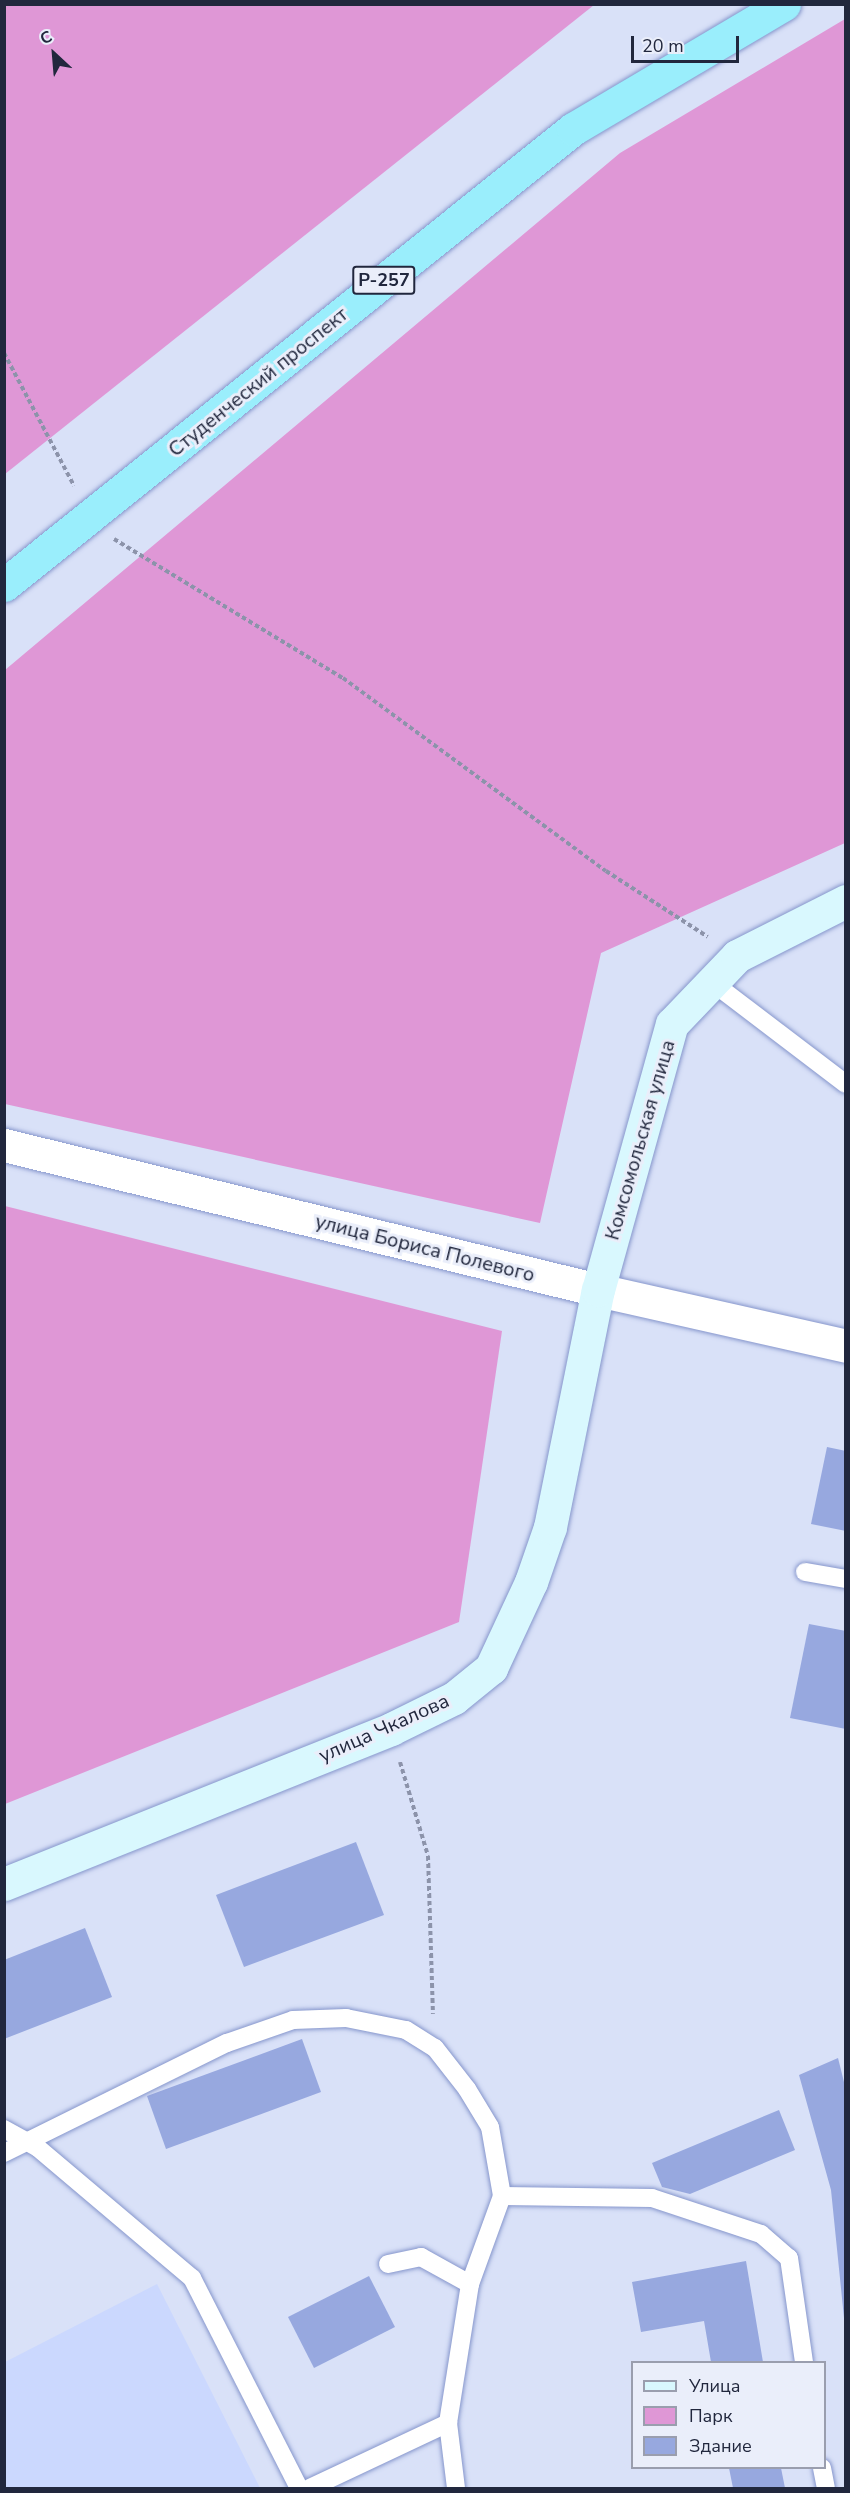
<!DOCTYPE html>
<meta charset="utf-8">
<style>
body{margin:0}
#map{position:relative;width:850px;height:2493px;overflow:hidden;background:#d9e1f8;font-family:"Nunito Sans",sans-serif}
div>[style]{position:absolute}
.built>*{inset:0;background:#cbd8fe}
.green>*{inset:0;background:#df97d6}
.building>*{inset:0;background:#97a8df}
.path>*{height:4px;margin-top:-2px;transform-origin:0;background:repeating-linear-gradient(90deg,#8c93aa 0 4.5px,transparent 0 7.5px)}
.roads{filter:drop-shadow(0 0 2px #8696cc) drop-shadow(0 0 2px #8696cc)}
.service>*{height:18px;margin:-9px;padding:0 9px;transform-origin:9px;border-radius:9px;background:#fff}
.tertiary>*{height:33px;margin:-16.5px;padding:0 16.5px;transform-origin:16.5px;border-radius:16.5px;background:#fff}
.secondary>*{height:33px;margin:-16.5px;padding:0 16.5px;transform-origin:16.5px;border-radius:16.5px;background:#d9f8fe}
.trunk>*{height:33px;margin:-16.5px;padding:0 16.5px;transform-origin:16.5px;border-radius:16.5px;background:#9aeefc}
span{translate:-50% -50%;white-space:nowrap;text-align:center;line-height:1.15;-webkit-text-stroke:6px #eaeefa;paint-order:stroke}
.shield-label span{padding:2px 4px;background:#eaeefa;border:2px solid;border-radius:4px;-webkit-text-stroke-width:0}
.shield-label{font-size:18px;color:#21273d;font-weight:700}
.street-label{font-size:20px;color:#21273d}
.frame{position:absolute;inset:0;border:6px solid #21273d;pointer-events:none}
.legend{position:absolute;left:631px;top:2361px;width:195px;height:108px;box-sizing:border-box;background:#eaeefa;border:2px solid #9a9eae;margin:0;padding:8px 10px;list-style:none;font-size:18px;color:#21273d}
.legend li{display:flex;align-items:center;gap:12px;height:30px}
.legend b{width:30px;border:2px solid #9a9eae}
.north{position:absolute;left:24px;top:24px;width:60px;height:60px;-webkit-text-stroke:4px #eaeefa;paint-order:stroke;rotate:334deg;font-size:16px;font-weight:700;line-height:24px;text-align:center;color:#21273d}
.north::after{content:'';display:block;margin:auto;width:21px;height:27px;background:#21273d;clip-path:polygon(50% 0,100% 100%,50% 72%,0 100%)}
.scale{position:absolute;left:631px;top:36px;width:108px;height:27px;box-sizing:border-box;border:3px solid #21273d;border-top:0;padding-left:8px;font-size:18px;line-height:21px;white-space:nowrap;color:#21273d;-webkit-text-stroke:4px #eaeefa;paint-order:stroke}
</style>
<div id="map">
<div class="built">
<i style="clip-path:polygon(157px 2284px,260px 2488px,5px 2488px,5px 2362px)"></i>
</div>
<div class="green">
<i style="clip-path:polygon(5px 4px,594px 4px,594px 5px,5px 474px)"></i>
<i style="clip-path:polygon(845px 19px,845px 843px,601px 953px,540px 1223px,5px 1104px,5px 670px,620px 153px)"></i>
<i style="clip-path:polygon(5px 1206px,502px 1331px,459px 1622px,5px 1804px)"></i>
</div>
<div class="building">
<i style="clip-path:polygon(827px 1447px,846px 1451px,846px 1531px,811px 1524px)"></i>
<i style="clip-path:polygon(809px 1624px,846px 1631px,846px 1729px,790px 1718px)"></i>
<i style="clip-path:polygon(356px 1842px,384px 1915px,244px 1967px,216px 1895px)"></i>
<i style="clip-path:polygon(85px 1928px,112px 1997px,4px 2039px,4px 1960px)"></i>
<i style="clip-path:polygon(302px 2039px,321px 2092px,166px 2149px,147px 2096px)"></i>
<i style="clip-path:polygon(838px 2058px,846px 2090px,844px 2318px,831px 2190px,799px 2075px)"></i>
<i style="clip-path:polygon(779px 2110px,795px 2150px,690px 2194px,662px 2187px,652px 2163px)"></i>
<i style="clip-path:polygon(746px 2261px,763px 2362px,711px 2362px,704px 2321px,641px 2332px,632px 2282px)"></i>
<i style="clip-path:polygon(369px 2276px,395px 2327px,314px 2368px,288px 2317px)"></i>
<i style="clip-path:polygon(729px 2468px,781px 2468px,785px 2488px,733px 2488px)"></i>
</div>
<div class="path">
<i style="left:4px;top:353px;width:150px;rotate:62.2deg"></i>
<i style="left:114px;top:539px;width:268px;rotate:31.3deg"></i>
<i style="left:343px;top:678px;width:326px;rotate:36.3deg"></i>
<i style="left:606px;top:871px;width:121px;rotate:32.9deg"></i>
<i style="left:400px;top:1762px;width:98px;rotate:73.4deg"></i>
<i style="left:428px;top:1856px;width:158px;rotate:88.2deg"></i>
</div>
<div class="roads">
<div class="service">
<i style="left:712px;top:982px;width:168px;rotate:37.3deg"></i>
<i style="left:805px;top:1572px;width:42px;rotate:9.7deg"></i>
<i style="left:4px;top:2129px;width:39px;rotate:29deg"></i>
<i style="left:38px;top:2148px;width:202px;rotate:40.2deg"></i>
<i style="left:192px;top:2278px;width:236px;rotate:63deg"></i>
<i style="left:4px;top:2153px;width:249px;rotate:-26.3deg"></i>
<i style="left:227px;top:2043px;width:70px;rotate:-19.2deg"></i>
<i style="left:293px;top:2020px;width:53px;rotate:-2.2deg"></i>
<i style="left:346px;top:2018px;width:61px;rotate:11.3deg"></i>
<i style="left:406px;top:2030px;width:34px;rotate:32deg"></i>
<i style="left:435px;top:2048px;width:52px;rotate:52deg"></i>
<i style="left:467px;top:2089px;width:44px;rotate:58.8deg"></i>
<i style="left:490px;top:2127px;width:70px;rotate:80.1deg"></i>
<i style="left:502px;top:2196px;width:94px;rotate:110deg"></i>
<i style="left:502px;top:2196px;width:150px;rotate:0.8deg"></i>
<i style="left:652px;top:2198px;width:115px;rotate:18.3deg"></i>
<i style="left:761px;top:2234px;width:37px;rotate:41deg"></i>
<i style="left:789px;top:2258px;width:105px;rotate:81.8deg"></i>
<i style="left:388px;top:2264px;width:34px;rotate:-12deg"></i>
<i style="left:421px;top:2257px;width:56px;rotate:28.9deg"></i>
<i style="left:470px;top:2284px;width:141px;rotate:99deg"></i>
<i style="left:822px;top:2468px;width:20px;rotate:79deg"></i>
<i style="left:310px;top:2488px;width:153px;rotate:-25.2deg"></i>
<i style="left:448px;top:2423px;width:65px;rotate:83deg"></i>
</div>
<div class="tertiary">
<i style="left:4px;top:1145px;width:611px;rotate:13.72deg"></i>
<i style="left:598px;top:1290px;width:254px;rotate:12.7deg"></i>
</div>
<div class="secondary">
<i style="left:4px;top:1884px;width:417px;rotate:-21.8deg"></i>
<i style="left:391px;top:1729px;width:70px;rotate:-26.2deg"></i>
<i style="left:454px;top:1698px;width:48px;rotate:-39deg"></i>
<i style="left:491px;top:1668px;width:95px;rotate:-65.1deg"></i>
<i style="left:531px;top:1582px;width:58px;rotate:-70.9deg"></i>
<i style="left:550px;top:1527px;width:242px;rotate:-78.6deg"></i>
<i style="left:598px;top:1290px;width:276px;rotate:-74.5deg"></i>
<i style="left:672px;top:1024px;width:94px;rotate:-46.3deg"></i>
<i style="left:737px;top:956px;width:122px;rotate:-26.8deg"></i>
</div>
<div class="trunk">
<i style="left:4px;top:585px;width:729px;rotate:-38.71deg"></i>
<i style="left:573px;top:129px;width:245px;rotate:-30.6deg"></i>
</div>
</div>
<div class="shield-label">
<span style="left:384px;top:280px">Р-257</span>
</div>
<div class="street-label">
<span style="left:258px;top:382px;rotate:-39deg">Студенческий проспект</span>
<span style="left:640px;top:1140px;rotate:-74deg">Комсомольская улица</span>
<span style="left:425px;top:1248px;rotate:14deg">улица Бориса Полевого</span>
<span style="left:384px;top:1728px;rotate:-24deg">улица Чкалова</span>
</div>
<div class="frame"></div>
<ul class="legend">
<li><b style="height:8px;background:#d9f8fe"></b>Улица</li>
<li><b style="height:16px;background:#df97d6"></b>Парк</li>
<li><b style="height:16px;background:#97a8df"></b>Здание</li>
</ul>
<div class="north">С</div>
<div class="scale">20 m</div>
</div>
